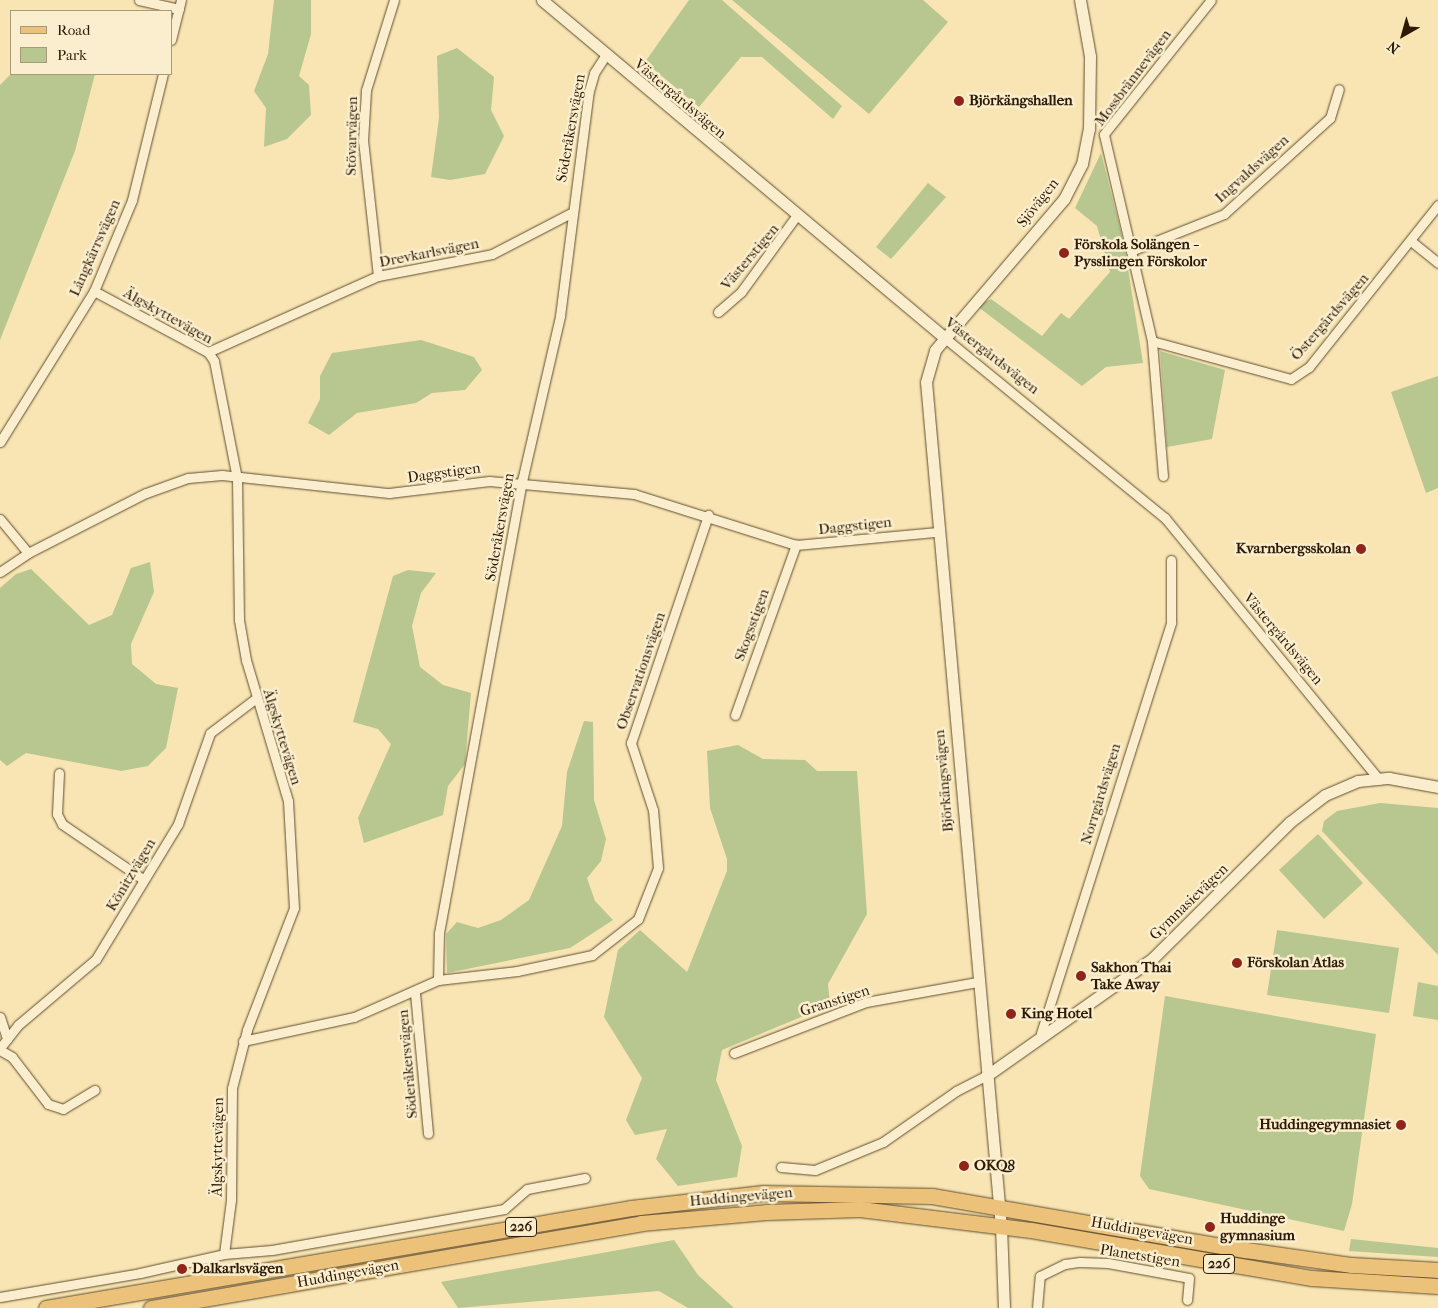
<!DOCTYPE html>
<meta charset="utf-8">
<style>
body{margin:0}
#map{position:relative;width:1438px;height:1308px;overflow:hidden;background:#f8e5b3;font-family:"IM FELL French Canon",serif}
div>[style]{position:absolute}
.green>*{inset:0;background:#b8c690}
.roads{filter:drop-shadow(0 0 1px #604d2f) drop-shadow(0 0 1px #604d2f)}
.minor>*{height:9px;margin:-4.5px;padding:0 4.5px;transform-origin:4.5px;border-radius:4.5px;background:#faeece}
.tertiary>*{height:11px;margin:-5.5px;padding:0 5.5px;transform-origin:5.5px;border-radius:5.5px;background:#faeece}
.primary>*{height:15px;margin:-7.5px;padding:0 7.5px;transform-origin:7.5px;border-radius:7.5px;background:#ecc27a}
.dots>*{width:14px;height:14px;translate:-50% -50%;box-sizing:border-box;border:2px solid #faeece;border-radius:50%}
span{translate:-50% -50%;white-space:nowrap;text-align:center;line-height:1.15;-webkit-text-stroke:5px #faeece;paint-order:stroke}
.shield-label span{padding:1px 4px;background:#faeece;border:1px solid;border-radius:4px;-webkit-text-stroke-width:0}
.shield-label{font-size:14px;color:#2e1a03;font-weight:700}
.street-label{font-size:15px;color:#2e1a03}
.poi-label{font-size:15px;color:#2e1a03;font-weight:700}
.left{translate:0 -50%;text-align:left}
.right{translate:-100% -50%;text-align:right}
.legend{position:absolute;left:10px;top:10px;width:162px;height:65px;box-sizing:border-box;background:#faeece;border:1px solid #a8997d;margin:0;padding:6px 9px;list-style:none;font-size:15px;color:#2e1a03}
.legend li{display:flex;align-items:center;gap:10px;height:25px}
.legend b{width:25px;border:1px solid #a8997d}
.north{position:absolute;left:1378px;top:10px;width:50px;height:50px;-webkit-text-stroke:4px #faeece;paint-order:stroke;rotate:218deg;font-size:14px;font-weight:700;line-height:20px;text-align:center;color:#2e1a03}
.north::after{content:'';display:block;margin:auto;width:18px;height:22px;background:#2e1a03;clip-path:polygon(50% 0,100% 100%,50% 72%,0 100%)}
</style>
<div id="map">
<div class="green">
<i style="clip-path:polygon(274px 0,311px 0,311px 34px,299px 76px,309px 85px,311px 115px,287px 139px,264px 147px,266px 108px,254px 91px,268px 54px)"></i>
<i style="clip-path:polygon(689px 0,722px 0,842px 106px,833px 119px,762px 57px,741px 57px,699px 107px,645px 62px)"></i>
<i style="clip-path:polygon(732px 0,923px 0,948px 22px,869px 114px)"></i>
<i style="clip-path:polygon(457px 48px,494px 77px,491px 110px,504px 136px,485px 174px,450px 180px,431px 177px,439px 118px,437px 56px)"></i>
<i style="clip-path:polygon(11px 74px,95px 74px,75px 151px,0 340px,0 85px)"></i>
<i style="clip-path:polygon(1101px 153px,1124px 244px,1143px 363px,1106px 367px,1082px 386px,977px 306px,991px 299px,1042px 336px,1061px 313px,1069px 319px,1110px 272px,1097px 226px,1075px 208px)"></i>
<i style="clip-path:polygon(928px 183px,946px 197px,891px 259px,876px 247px)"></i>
<i style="clip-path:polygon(421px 340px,474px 357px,482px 370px,465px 390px,432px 393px,416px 403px,357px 413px,329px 435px,308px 423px,320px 399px,320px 376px,332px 353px)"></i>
<i style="clip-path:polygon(1160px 351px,1225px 370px,1212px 439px,1167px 447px)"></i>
<i style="clip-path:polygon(1438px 376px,1438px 488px,1426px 493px,1391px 392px)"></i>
<i style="clip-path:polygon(150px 562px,154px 592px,131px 644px,132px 664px,156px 684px,178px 688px,166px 748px,148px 766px,121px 771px,26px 753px,7px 766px,0 760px,0 588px,16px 574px,31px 569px,89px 625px,112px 615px,131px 568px)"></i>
<i style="clip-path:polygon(408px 570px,436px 573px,421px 593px,412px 626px,420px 667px,443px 685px,471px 693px,465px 764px,448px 786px,443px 815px,364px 843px,358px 818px,391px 744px,378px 729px,353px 722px,393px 576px)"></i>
<i style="clip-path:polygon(584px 721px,593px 722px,594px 800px,606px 839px,601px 861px,587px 878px,595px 901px,613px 920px,570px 948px,447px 973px,446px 934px,457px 922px,478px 928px,501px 920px,529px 900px,562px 826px,567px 772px)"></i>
<i style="clip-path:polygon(738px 745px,763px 759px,805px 760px,817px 771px,857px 771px,867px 914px,828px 984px,830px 1005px,722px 1050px,716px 1080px,742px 1146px,737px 1177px,678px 1186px,656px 1159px,667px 1129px,635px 1135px,626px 1120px,642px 1078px,604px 1017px,618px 950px,640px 930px,687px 972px,727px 871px,727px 859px,710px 808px,707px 751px)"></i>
<i style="clip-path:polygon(1380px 803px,1438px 808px,1438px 955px,1322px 831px,1324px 821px,1337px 811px)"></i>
<i style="clip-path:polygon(1318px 834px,1363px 883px,1324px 919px,1279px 870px)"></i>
<i style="clip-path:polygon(1277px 930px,1399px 948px,1389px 1013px,1267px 995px)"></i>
<i style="clip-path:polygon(1418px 982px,1438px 986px,1438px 1020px,1413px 1016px)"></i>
<i style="clip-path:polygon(1165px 996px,1376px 1034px,1352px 1204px,1344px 1231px,1149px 1189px,1140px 1176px)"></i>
<i style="clip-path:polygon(1351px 1239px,1438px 1248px,1438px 1257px,1349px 1251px)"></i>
<i style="clip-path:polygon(674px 1240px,698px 1275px,734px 1308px,688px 1308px,659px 1291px,458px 1308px,441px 1282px)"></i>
</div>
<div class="roads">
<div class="minor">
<i style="left:139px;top:0;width:41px;rotate:12.7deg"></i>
<i style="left:171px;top:40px;width:41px;rotate:-76deg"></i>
<i style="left:1411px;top:241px;width:35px;rotate:39deg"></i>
<i style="left:1131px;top:251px;width:100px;rotate:-21.7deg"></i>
<i style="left:1224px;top:214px;width:143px;rotate:-42.2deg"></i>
<i style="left:1330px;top:118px;width:30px;rotate:-73deg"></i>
<i style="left:378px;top:276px;width:136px;rotate:-96.3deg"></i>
<i style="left:363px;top:141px;width:51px;rotate:-86.6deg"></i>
<i style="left:366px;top:90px;width:94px;rotate:-72.7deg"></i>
<i style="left:94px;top:291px;width:129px;rotate:28.2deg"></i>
<i style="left:208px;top:352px;width:11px;rotate:56deg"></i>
<i style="left:214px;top:361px;width:119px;rotate:78.9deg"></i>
<i style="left:237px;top:478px;width:142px;rotate:89.2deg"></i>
<i style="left:239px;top:620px;width:41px;rotate:80.1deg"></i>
<i style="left:246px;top:660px;width:147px;rotate:73.4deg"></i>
<i style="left:288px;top:801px;width:107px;rotate:86.8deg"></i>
<i style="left:294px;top:908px;width:131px;rotate:111.1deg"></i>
<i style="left:247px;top:1030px;width:60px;rotate:104.5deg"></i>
<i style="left:232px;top:1088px;width:112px;rotate:90.5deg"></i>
<i style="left:231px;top:1200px;width:54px;rotate:97.4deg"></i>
<i style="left:718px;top:312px;width:30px;rotate:-41deg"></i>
<i style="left:741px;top:292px;width:95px;rotate:-54deg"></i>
<i style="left:945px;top:338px;width:284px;rotate:39.3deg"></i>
<i style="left:1165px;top:518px;width:338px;rotate:50.7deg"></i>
<i style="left:1152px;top:341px;width:144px;rotate:15.3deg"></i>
<i style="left:1291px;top:379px;width:22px;rotate:-34deg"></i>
<i style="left:1309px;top:367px;width:207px;rotate:-51.5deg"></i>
<i style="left:208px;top:352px;width:186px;rotate:-24.1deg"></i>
<i style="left:378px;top:276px;width:116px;rotate:-10.9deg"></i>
<i style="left:492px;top:254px;width:89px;rotate:-27.4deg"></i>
<i style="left:0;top:442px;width:178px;rotate:-58.1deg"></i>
<i style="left:94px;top:291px;width:99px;rotate:-67.3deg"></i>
<i style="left:132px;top:200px;width:130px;rotate:-76.2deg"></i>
<i style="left:1163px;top:476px;width:135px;rotate:-94.7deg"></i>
<i style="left:1152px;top:341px;width:212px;rotate:-103.1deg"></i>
<i style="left:1104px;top:134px;width:171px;rotate:-51.4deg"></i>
<i style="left:0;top:519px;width:44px;rotate:50.5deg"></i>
<i style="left:0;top:572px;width:34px;rotate:-34deg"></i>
<i style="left:28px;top:553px;width:132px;rotate:-27deg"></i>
<i style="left:146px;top:493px;width:45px;rotate:-19.7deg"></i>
<i style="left:188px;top:478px;width:34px;rotate:-5deg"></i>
<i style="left:222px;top:475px;width:168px;rotate:6.2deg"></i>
<i style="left:389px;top:493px;width:101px;rotate:-6.8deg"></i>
<i style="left:489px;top:481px;width:146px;rotate:5.1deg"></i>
<i style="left:634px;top:494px;width:170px;rotate:17.5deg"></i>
<i style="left:796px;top:545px;width:142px;rotate:-5.3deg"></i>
<i style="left:735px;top:715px;width:181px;rotate:-70.3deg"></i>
<i style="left:59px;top:773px;width:41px;rotate:92.8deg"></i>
<i style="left:57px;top:814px;width:11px;rotate:63deg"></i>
<i style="left:62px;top:824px;width:99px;rotate:34.3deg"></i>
<i style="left:438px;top:980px;width:80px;rotate:-6.5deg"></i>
<i style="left:517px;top:971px;width:77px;rotate:-12deg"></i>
<i style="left:592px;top:955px;width:58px;rotate:-38deg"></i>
<i style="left:638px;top:919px;width:55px;rotate:-68.6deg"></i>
<i style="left:658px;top:868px;width:58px;rotate:-94.9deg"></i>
<i style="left:653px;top:810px;width:71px;rotate:-108.2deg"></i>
<i style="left:631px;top:743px;width:241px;rotate:-71.3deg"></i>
<i style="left:415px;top:993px;width:141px;rotate:84.7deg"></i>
<i style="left:0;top:1017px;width:23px;rotate:72deg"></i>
<i style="left:1041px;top:1033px;width:431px;rotate:-72.4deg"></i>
<i style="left:1171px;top:622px;width:62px;rotate:-90deg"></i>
<i style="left:243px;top:1041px;width:114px;rotate:-12.2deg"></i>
<i style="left:354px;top:1017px;width:92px;rotate:-23.8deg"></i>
<i style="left:438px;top:980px;width:47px;rotate:-88.8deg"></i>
<i style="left:439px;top:933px;width:460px;rotate:-79.6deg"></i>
<i style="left:522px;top:481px;width:169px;rotate:-77deg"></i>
<i style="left:560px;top:316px;width:227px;rotate:-82.7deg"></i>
<i style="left:589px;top:91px;width:19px;rotate:-74deg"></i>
<i style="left:594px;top:73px;width:20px;rotate:-57deg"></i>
<i style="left:0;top:1048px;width:29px;rotate:-52deg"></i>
<i style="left:18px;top:1025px;width:102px;rotate:-40.2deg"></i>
<i style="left:96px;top:959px;width:158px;rotate:-58.7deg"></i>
<i style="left:178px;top:824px;width:96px;rotate:-70.6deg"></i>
<i style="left:210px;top:733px;width:56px;rotate:-37.1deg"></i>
<i style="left:0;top:1050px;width:14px;rotate:30deg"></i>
<i style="left:12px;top:1057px;width:59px;rotate:52.5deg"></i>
<i style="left:48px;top:1104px;width:16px;rotate:18deg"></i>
<i style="left:63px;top:1109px;width:37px;rotate:-31deg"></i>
<i style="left:734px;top:1053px;width:142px;rotate:-21.1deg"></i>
<i style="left:866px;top:1002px;width:113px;rotate:-10.2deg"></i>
<i style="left:781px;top:1167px;width:34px;rotate:5deg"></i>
<i style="left:815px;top:1170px;width:74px;rotate:-22.4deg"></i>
<i style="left:883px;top:1142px;width:89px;rotate:-34.9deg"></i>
<i style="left:956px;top:1091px;width:34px;rotate:-27deg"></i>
<i style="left:0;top:1297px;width:142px;rotate:-9.7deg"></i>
<i style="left:140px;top:1273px;width:86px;rotate:-12.7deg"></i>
<i style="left:224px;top:1254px;width:48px;rotate:-4.8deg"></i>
<i style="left:272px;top:1250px;width:236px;rotate:-10deg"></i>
<i style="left:504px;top:1209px;width:30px;rotate:-41deg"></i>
<i style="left:527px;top:1189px;width:59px;rotate:-10.7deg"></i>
<i style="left:1037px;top:1308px;width:32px;rotate:-85deg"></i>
<i style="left:1040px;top:1276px;width:28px;rotate:-26deg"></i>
<i style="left:1065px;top:1264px;width:15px;rotate:-8deg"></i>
<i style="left:1080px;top:1262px;width:28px;rotate:2deg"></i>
<i style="left:1108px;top:1263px;width:82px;rotate:10.5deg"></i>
<i style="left:1189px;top:1278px;width:22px;rotate:95deg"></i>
</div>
<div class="tertiary">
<i style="left:542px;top:0;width:526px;rotate:39.99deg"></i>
<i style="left:986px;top:1076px;width:204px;rotate:-35.2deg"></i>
<i style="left:1153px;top:958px;width:193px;rotate:-44.8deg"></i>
<i style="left:1290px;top:822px;width:44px;rotate:-37.6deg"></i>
<i style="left:1325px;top:795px;width:36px;rotate:-23deg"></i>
<i style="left:1358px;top:781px;width:31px;rotate:-6deg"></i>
<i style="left:1389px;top:778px;width:50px;rotate:10.4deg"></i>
<i style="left:1004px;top:1308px;width:81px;rotate:-92.1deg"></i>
<i style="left:1001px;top:1227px;width:848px;rotate:-95.07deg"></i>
<i style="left:926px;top:382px;width:33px;rotate:-74deg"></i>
<i style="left:935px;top:350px;width:199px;rotate:-49.5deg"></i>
<i style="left:1064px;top:199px;width:39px;rotate:-63deg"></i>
<i style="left:1082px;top:164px;width:36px;rotate:-79deg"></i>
<i style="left:1089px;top:129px;width:73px;rotate:-89.2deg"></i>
<i style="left:1090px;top:56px;width:57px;rotate:-100.1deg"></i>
</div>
<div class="primary">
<i style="left:46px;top:1308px;width:593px;rotate:-9.7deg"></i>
<i style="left:631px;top:1208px;width:133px;rotate:-6.5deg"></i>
<i style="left:763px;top:1193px;width:169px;rotate:1deg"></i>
<i style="left:932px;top:1196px;width:319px;rotate:9.8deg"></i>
<i style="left:1246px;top:1250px;width:107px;rotate:8.1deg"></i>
<i style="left:1352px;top:1265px;width:86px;rotate:3.3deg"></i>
<i style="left:151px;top:1308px;width:497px;rotate:-9.8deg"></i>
<i style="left:641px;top:1223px;width:125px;rotate:-5deg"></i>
<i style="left:766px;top:1212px;width:94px;rotate:-1.8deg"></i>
<i style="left:860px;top:1209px;width:172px;rotate:7deg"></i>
<i style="left:1031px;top:1230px;width:285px;rotate:9.7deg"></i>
<i style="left:1312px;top:1278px;width:126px;rotate:3.6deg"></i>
</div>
</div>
<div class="dots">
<i style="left:959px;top:101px;background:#8f2418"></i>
<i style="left:1064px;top:253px;background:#8f2418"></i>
<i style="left:1361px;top:549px;background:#8f2418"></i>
<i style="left:1237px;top:963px;background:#8f2418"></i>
<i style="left:1081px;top:976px;background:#8f2418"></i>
<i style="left:1011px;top:1014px;background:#8f2418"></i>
<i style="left:1401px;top:1125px;background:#8f2418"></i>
<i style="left:964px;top:1166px;background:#8f2418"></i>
<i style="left:1210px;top:1227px;background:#8f2418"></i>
<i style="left:182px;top:1269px;background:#8f2418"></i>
</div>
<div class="shield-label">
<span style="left:521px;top:1227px">226</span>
<span style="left:1219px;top:1264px">226</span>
</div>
<div class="street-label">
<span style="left:1133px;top:78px;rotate:-53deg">Mossbrännevägen</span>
<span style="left:680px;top:99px;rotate:40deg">Västergårdsvägen</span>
<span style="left:571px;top:128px;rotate:-80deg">Söderåkersvägen</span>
<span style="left:352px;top:136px;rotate:-89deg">Stövarvägen</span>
<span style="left:1252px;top:169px;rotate:-42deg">Ingvaldsvägen</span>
<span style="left:1038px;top:203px;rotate:-52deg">Sjövägen</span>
<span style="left:95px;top:248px;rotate:-66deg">Långkärrsvägen</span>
<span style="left:429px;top:253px;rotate:-11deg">Drevkarlsvägen</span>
<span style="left:750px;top:257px;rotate:-50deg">Västerstigen</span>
<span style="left:168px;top:316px;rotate:29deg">Älgskyttevägen</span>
<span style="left:1330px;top:317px;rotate:-49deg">Östergårdsvägen</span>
<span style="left:992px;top:356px;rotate:38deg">Västergårdsvägen</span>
<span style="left:444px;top:473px;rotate:-8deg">Daggstigen</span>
<span style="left:855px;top:526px;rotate:-6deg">Daggstigen</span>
<span style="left:500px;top:527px;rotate:-80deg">Söderåkersvägen</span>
<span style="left:752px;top:625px;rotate:-70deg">Skogsstigen</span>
<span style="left:1283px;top:639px;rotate:50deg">Västergårdsvägen</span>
<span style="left:641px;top:671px;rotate:-71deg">Observationsvägen</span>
<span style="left:282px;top:737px;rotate:73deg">Älgskyttevägen</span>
<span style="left:944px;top:781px;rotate:-95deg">Björkängsvägen</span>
<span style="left:1101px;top:794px;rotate:-73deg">Norrgårdsvägen</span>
<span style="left:131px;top:875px;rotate:-59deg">Könitzvägen</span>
<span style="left:1189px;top:902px;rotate:-44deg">Gymnasievägen</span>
<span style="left:835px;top:1001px;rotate:-18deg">Granstigen</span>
<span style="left:408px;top:1064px;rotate:-95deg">Söderåkersvägen</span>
<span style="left:218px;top:1147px;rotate:-89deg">Älgskyttevägen</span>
<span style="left:741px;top:1197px;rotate:-5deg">Huddingevägen</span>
<span style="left:1142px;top:1231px;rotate:10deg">Huddingevägen</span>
<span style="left:1140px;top:1256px;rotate:9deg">Planetstigen</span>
<span style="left:348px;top:1274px;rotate:-10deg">Huddingevägen</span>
</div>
<div class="poi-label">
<span class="left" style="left:969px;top:101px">Björkängshallen</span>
<span class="left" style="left:1074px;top:253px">Förskola Solängen -<br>Pysslingen Förskolor</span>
<span class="right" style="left:1351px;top:549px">Kvarnbergsskolan</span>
<span class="left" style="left:1247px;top:963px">Förskolan Atlas</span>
<span class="left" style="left:1091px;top:976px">Sakhon Thai<br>Take Away</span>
<span class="left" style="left:1021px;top:1014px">King Hotel</span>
<span class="right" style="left:1391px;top:1125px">Huddingegymnasiet</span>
<span class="left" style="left:974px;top:1166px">OKQ8</span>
<span class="left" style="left:1220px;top:1227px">Huddinge<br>gymnasium</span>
<span class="left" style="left:192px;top:1269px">Dalkarlsvägen</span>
</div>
<ul class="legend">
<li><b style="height:6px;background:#ecc27a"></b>Road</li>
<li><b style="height:14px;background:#b8c690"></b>Park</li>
</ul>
<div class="north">N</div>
</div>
